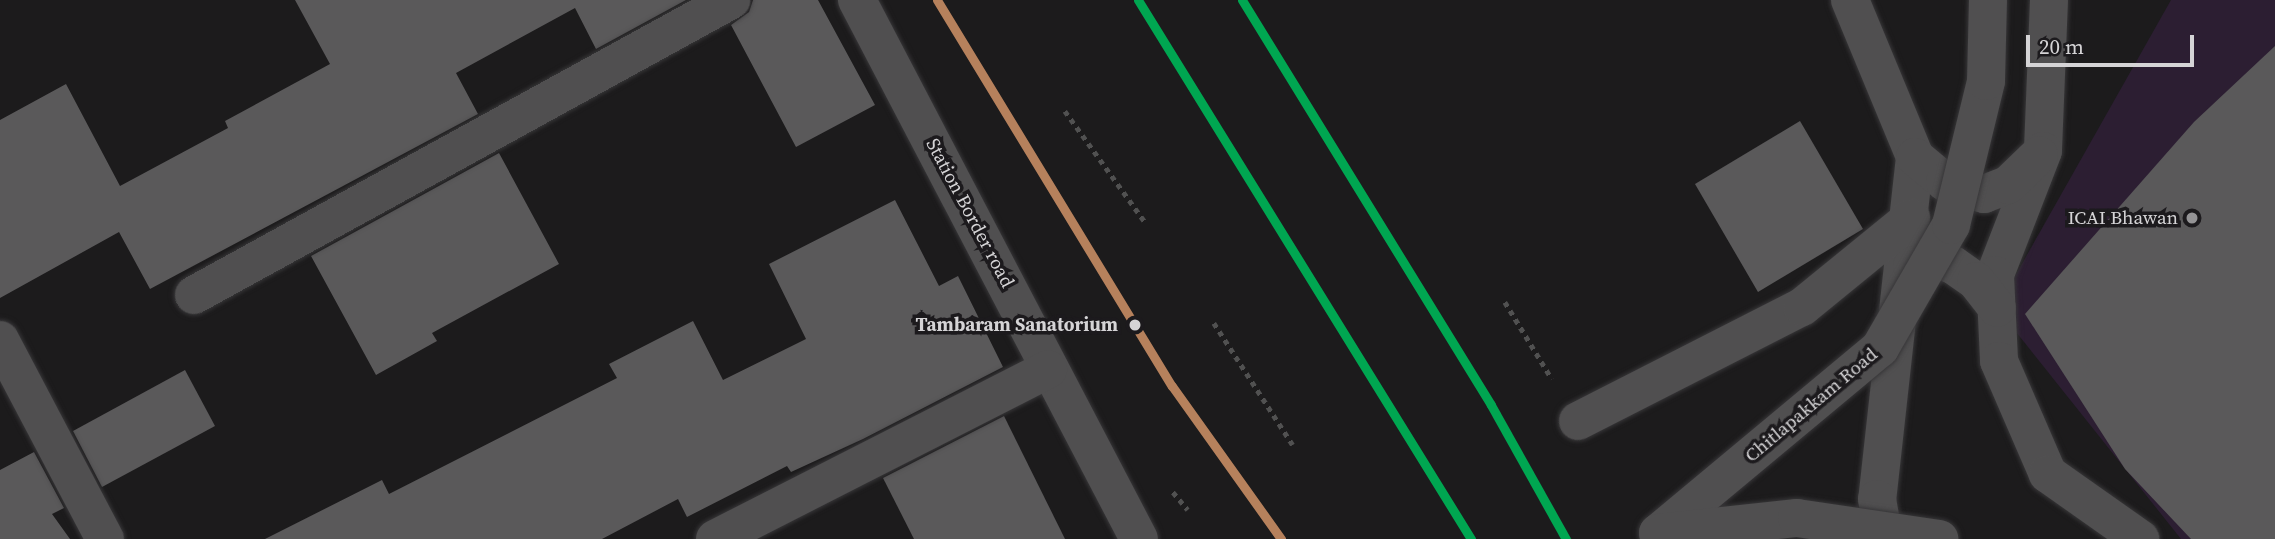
<!DOCTYPE html>
<style>
body{margin:0}
#map{position:relative;width:2275px;height:539px;overflow:hidden;background:#1c1b1c;font-family:"Source Serif 4",serif}
div>[style]{position:absolute}
.green>*{inset:0;background:#2c1e32}
.building>*{inset:0;background:#5a595a}
.path>*{height:4.5px;margin-top:-2.25px;transform-origin:0;background:repeating-linear-gradient(90deg,#515151 0 5px,transparent 0 10px)}
.roads{filter:drop-shadow(0 0 2px #373638) drop-shadow(0 0 2px #373638)}
.minor>*{height:38px;margin:-19px;padding:0 19px;transform-origin:19px;border-radius:19px;background:#504f50}
.rail>*{height:5px;margin-top:-2.5px;transform-origin:0;background:repeating-linear-gradient(90deg,#585858 0 3.5px,transparent 0 10.5px)}
.bridges{filter:drop-shadow(0 0 2px #373638) drop-shadow(0 0 2px #373638)}
.minor-bridge>*{height:38px;margin:-19px;padding:0 19px;transform-origin:19px;border-radius:19px;background:#504f50}
.rail-1>*{height:9px;margin:-4.5px;padding:0 4.5px;transform-origin:4.5px;border-radius:4.5px;background:#b6815c}
.rail-2>*{height:9px;margin:-4.5px;padding:0 4.5px;transform-origin:4.5px;border-radius:4.5px;background:#00a651}
.dots>*{width:19px;height:19px;translate:-50% -50%;box-sizing:border-box;border:4px solid #1c1a1d;border-radius:50%}
span{translate:-50% -50%;white-space:nowrap;text-align:center;line-height:1.15;-webkit-text-stroke:7px #1c1a1d;paint-order:stroke}
.street-label{font-size:19px;color:#d5d4d6}
.poi-label{font-size:19px;color:#d5d4d6}
.right{translate:-100% -50%;text-align:right}
.stop-label{font-size:19px;color:#d5d4d6;font-weight:700}
.scale{position:absolute;left:2026px;top:35px;width:168px;height:32px;box-sizing:border-box;border:4px solid #d5d4d6;border-top:0;padding-left:9px;font-size:21px;line-height:24px;white-space:nowrap;color:#d5d4d6;-webkit-text-stroke:5px #1c1a1d;paint-order:stroke}
</style>
<div id="map">
<div class="green">
<i style="clip-path:polygon(2171px 0,2275px 0,2275px 539px,2181px 539px,1997px 308px)"></i>
</div>
<div class="building">
<i style="clip-path:polygon(295px 0,686px 0,596px 49px,575px 8px,456px 73px,478px 114px,150px 289px,119px 232px,0 298px,0 120px,66px 84px,120px 186px,228px 128px,225px 121px,330px 64px)"></i>
<i style="clip-path:polygon(753px 0,818px 0,875px 105px,796px 147px,731px 25px,749px 12px)"></i>
<i style="clip-path:polygon(2275px 46px,2275px 539px,2191px 539px,2125px 469px,2025px 314px,2194px 122px)"></i>
<i style="clip-path:polygon(1800px 121px,1863px 229px,1758px 292px,1695px 184px)"></i>
<i style="clip-path:polygon(499px 153px,559px 264px,432px 333px,437px 341px,376px 375px,311px 256px)"></i>
<i style="clip-path:polygon(895px 200px,939px 286px,958px 276px,1003px 367px,863px 439px,791px 472px,787px 466px,687px 517px,678px 499px,602px 539px,265px 539px,382px 480px,389px 494px,617px 378px,609px 364px,693px 321px,723px 380px,806px 339px,769px 264px)"></i>
<i style="clip-path:polygon(185px 370px,215px 426px,102px 487px,73px 431px)"></i>
<i style="clip-path:polygon(1004px 416px,1065px 539px,914px 539px,883px 478px)"></i>
<i style="clip-path:polygon(34px 452px,64px 508px,52px 514px,70px 539px,0 539px,0 470px)"></i>
</div>
<div class="path">
<i style="left:1065px;top:111px;width:137px;rotate:54.2deg"></i>
<i style="left:1505px;top:302px;width:90px;rotate:58.6deg"></i>
<i style="left:1214px;top:323px;width:145px;rotate:57.1deg"></i>
<i style="left:1173px;top:492px;width:23px;rotate:50deg"></i>
</div>
<div class="roads">
<div class="minor">
<i style="left:857px;top:0;width:608px;rotate:62.38deg"></i>
<i style="left:1850px;top:0;width:170px;rotate:67.5deg"></i>
<i style="left:1915px;top:157px;width:344px;rotate:96.3deg"></i>
<i style="left:1877px;top:499px;width:41px;rotate:80.1deg"></i>
<i style="left:2049px;top:0;width:151px;rotate:92.3deg"></i>
<i style="left:2043px;top:151px;width:133px;rotate:111.2deg"></i>
<i style="left:1995px;top:275px;width:86px;rotate:87.3deg"></i>
<i style="left:1999px;top:361px;width:123px;rotate:66.6deg"></i>
<i style="left:2048px;top:474px;width:113px;rotate:35.2deg"></i>
<i style="left:1915px;top:157px;width:39px;rotate:40deg"></i>
<i style="left:1945px;top:182px;width:41px;rotate:17.1deg"></i>
<i style="left:1984px;top:194px;width:26px;rotate:-21deg"></i>
<i style="left:2008px;top:185px;width:43px;rotate:-44.1deg"></i>
<i style="left:1903px;top:275px;width:13px;rotate:-45deg"></i>
<i style="left:1912px;top:266px;width:28px;rotate:-13deg"></i>
<i style="left:1939px;top:260px;width:15px;rotate:20deg"></i>
<i style="left:1953px;top:265px;width:28px;rotate:35deg"></i>
<i style="left:1976px;top:281px;width:34px;rotate:52deg"></i>
<i style="left:194px;top:295px;width:613px;rotate:-28.78deg"></i>
<i style="left:0;top:340px;width:225px;rotate:62.2deg"></i>
<i style="left:1578px;top:421px;width:251px;rotate:-27deg"></i>
<i style="left:1802px;top:307px;width:141px;rotate:-39.2deg"></i>
<i style="left:715px;top:539px;width:374px;rotate:-27deg"></i>
</div>
</div>
<div class="rail">
<i style="left:1138px;top:0;width:634px;rotate:58.29deg"></i>
<i style="left:1242px;top:0;width:475px;rotate:58.4deg"></i>
<i style="left:1491px;top:405px;width:154px;rotate:60.8deg"></i>
</div>
<div class="bridges">
<div class="minor-bridge">
<i style="left:1658px;top:533px;width:289px;rotate:-39.8deg"></i>
<i style="left:1880px;top:348px;width:142px;rotate:-60deg"></i>
<i style="left:1951px;top:225px;width:148px;rotate:-76.3deg"></i>
<i style="left:1986px;top:81px;width:81px;rotate:-88.6deg"></i>
<i style="left:1658px;top:533px;width:140px;rotate:-6.2deg"></i>
<i style="left:1797px;top:518px;width:144px;rotate:8.4deg"></i>
</div>
</div>
<div class="rail-1">
<i style="left:937px;top:0;width:452px;rotate:58.7deg"></i>
<i style="left:1172px;top:386px;width:188px;rotate:54.5deg"></i>
</div>
<div class="rail-2">
<i style="left:1138px;top:0;width:634px;rotate:58.29deg"></i>
<i style="left:1242px;top:0;width:475px;rotate:58.4deg"></i>
<i style="left:1491px;top:405px;width:154px;rotate:60.8deg"></i>
</div>
<div class="dots">
<i style="left:2192px;top:218px;background:#949395"></i>
<i style="left:1135px;top:325px;background:#d5d4d6"></i>
</div>
<div class="street-label">
<span style="left:970px;top:213px;rotate:62deg">Station Border road</span>
<span style="left:1811px;top:405px;rotate:-40deg">Chitlapakkam Road</span>
</div>
<div class="poi-label">
<span class="right" style="left:2178px;top:218px">ICAI Bhawan</span>
</div>
<div class="stop-label">
<span class="right" style="left:1118px;top:325px">Tambaram Sanatorium</span>
</div>
<div class="scale">20 m</div>
</div>
